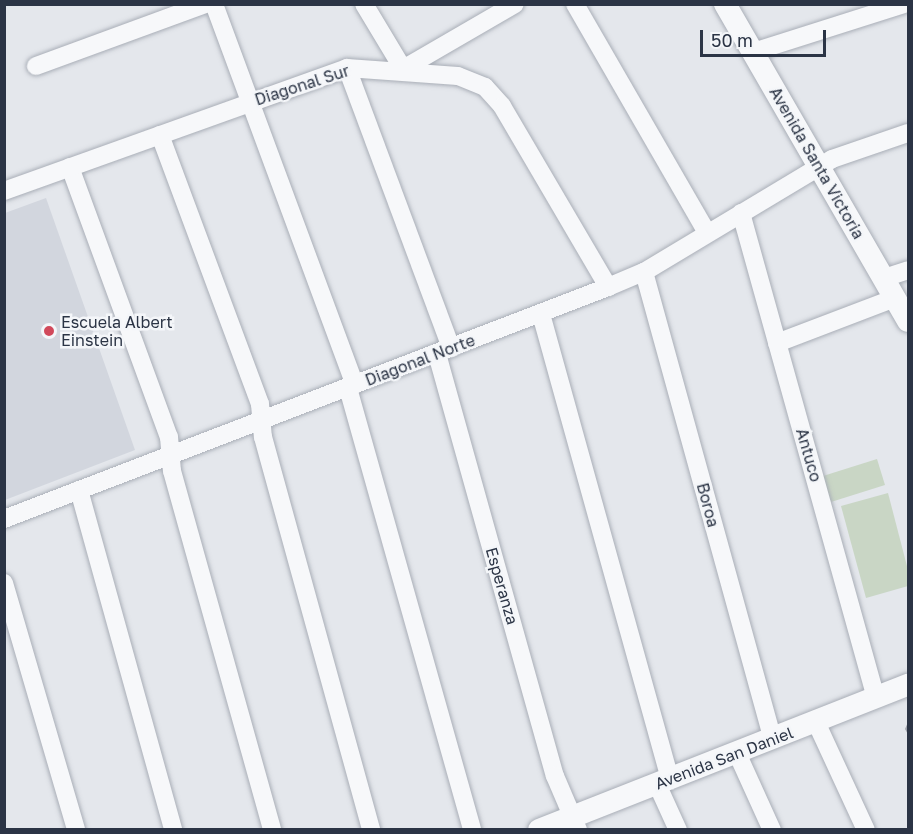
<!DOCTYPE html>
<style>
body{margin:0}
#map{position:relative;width:913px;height:834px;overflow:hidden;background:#e4e7ec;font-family:"Golos Text",sans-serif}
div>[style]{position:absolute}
.built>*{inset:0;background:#d2d6de}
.green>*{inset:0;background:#c9d6c5}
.roads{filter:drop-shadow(0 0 2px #a9aeb7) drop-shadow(0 0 2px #a9aeb7)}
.minor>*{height:18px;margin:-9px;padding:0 9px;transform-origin:9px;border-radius:9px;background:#f7f8fa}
.tertiary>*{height:22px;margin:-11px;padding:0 11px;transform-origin:11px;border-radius:11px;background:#f7f8fa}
.wall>*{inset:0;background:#a1a5ae}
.dots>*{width:16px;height:16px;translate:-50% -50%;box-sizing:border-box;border:3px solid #f4f6f9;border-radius:50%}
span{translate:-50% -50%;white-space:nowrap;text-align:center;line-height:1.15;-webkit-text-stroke:5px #f4f6f9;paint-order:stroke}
.street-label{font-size:16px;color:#2b3445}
.poi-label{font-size:16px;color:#2b3445}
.left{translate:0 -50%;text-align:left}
.frame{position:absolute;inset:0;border:6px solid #2b3445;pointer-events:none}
.scale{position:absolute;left:700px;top:30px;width:126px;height:27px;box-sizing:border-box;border:3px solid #2b3445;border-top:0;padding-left:8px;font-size:18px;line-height:21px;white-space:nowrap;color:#2b3445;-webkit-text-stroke:4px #f4f6f9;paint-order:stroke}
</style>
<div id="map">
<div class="built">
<i style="clip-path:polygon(46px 198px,135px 450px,5px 500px,5px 213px)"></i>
</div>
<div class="green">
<i style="clip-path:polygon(877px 459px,885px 485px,831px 502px,823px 476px)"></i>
<i style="clip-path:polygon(888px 493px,908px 570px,908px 586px,866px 598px,841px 506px)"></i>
</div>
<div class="roads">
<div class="minor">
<i style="left:214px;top:4px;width:406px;rotate:69.7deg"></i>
<i style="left:364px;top:4px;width:76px;rotate:59deg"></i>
<i style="left:403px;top:69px;width:129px;rotate:-30.1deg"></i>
<i style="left:575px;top:4px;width:264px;rotate:60deg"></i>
<i style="left:753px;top:52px;width:158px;rotate:-17.6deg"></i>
<i style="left:36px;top:66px;width:180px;rotate:-20.1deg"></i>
<i style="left:347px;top:68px;width:299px;rotate:69.6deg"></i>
<i style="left:160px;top:135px;width:287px;rotate:69.6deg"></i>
<i style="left:260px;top:404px;width:33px;rotate:85deg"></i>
<i style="left:263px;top:437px;width:408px;rotate:74.6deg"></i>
<i style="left:70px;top:167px;width:288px;rotate:69.9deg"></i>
<i style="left:169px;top:437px;width:34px;rotate:85deg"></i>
<i style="left:172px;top:471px;width:373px;rotate:74.4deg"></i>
<i style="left:4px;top:191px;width:364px;rotate:-19.7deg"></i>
<i style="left:347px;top:68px;width:111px;rotate:4.1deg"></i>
<i style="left:458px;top:76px;width:29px;rotate:22deg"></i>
<i style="left:485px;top:87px;width:25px;rotate:48deg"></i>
<i style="left:502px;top:106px;width:210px;rotate:59.6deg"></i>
<i style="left:741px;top:213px;width:503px;rotate:74.45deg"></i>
<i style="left:644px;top:272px;width:484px;rotate:74.6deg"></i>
<i style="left:884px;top:278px;width:25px;rotate:-18deg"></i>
<i style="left:541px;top:314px;width:483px;rotate:74.5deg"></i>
<i style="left:777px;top:343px;width:126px;rotate:-20.9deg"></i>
<i style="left:437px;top:354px;width:438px;rotate:74.4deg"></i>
<i style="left:555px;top:776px;width:59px;rotate:66.9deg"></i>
<i style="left:348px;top:388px;width:459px;rotate:74.3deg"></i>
<i style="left:79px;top:490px;width:353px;rotate:74.5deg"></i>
<i style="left:4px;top:519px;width:647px;rotate:-21.01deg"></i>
<i style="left:608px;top:287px;width:39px;rotate:-23deg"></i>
<i style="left:644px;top:272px;width:219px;rotate:-31deg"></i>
<i style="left:832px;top:159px;width:80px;rotate:-18.9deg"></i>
<i style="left:4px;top:583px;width:257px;rotate:73.7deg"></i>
<i style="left:816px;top:722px;width:119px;rotate:65.2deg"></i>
<i style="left:737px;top:753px;width:85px;rotate:65.6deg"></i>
<i style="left:657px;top:784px;width:51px;rotate:65.5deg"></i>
</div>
<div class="tertiary">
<i style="left:725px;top:4px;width:366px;rotate:60deg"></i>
<i style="left:539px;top:830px;width:396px;rotate:-21.5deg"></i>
</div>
</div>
<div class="wall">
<i style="clip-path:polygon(909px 720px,909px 736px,905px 729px)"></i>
</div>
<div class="dots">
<i style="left:49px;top:331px;background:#d1495b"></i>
</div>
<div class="street-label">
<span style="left:302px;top:85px;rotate:-18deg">Diagonal Sur</span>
<span style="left:817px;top:163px;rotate:60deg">Avenida Santa Victoria</span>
<span style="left:420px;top:360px;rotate:-21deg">Diagonal Norte</span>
<span style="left:809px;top:455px;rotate:74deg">Antuco</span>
<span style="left:708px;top:505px;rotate:75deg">Boroa</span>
<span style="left:502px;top:586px;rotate:74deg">Esperanza</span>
<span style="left:724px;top:758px;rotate:-21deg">Avenida San Daniel</span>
</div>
<div class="poi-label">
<span class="left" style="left:61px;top:331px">Escuela Albert<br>Einstein</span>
</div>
<div class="frame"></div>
<div class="scale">50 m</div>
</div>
